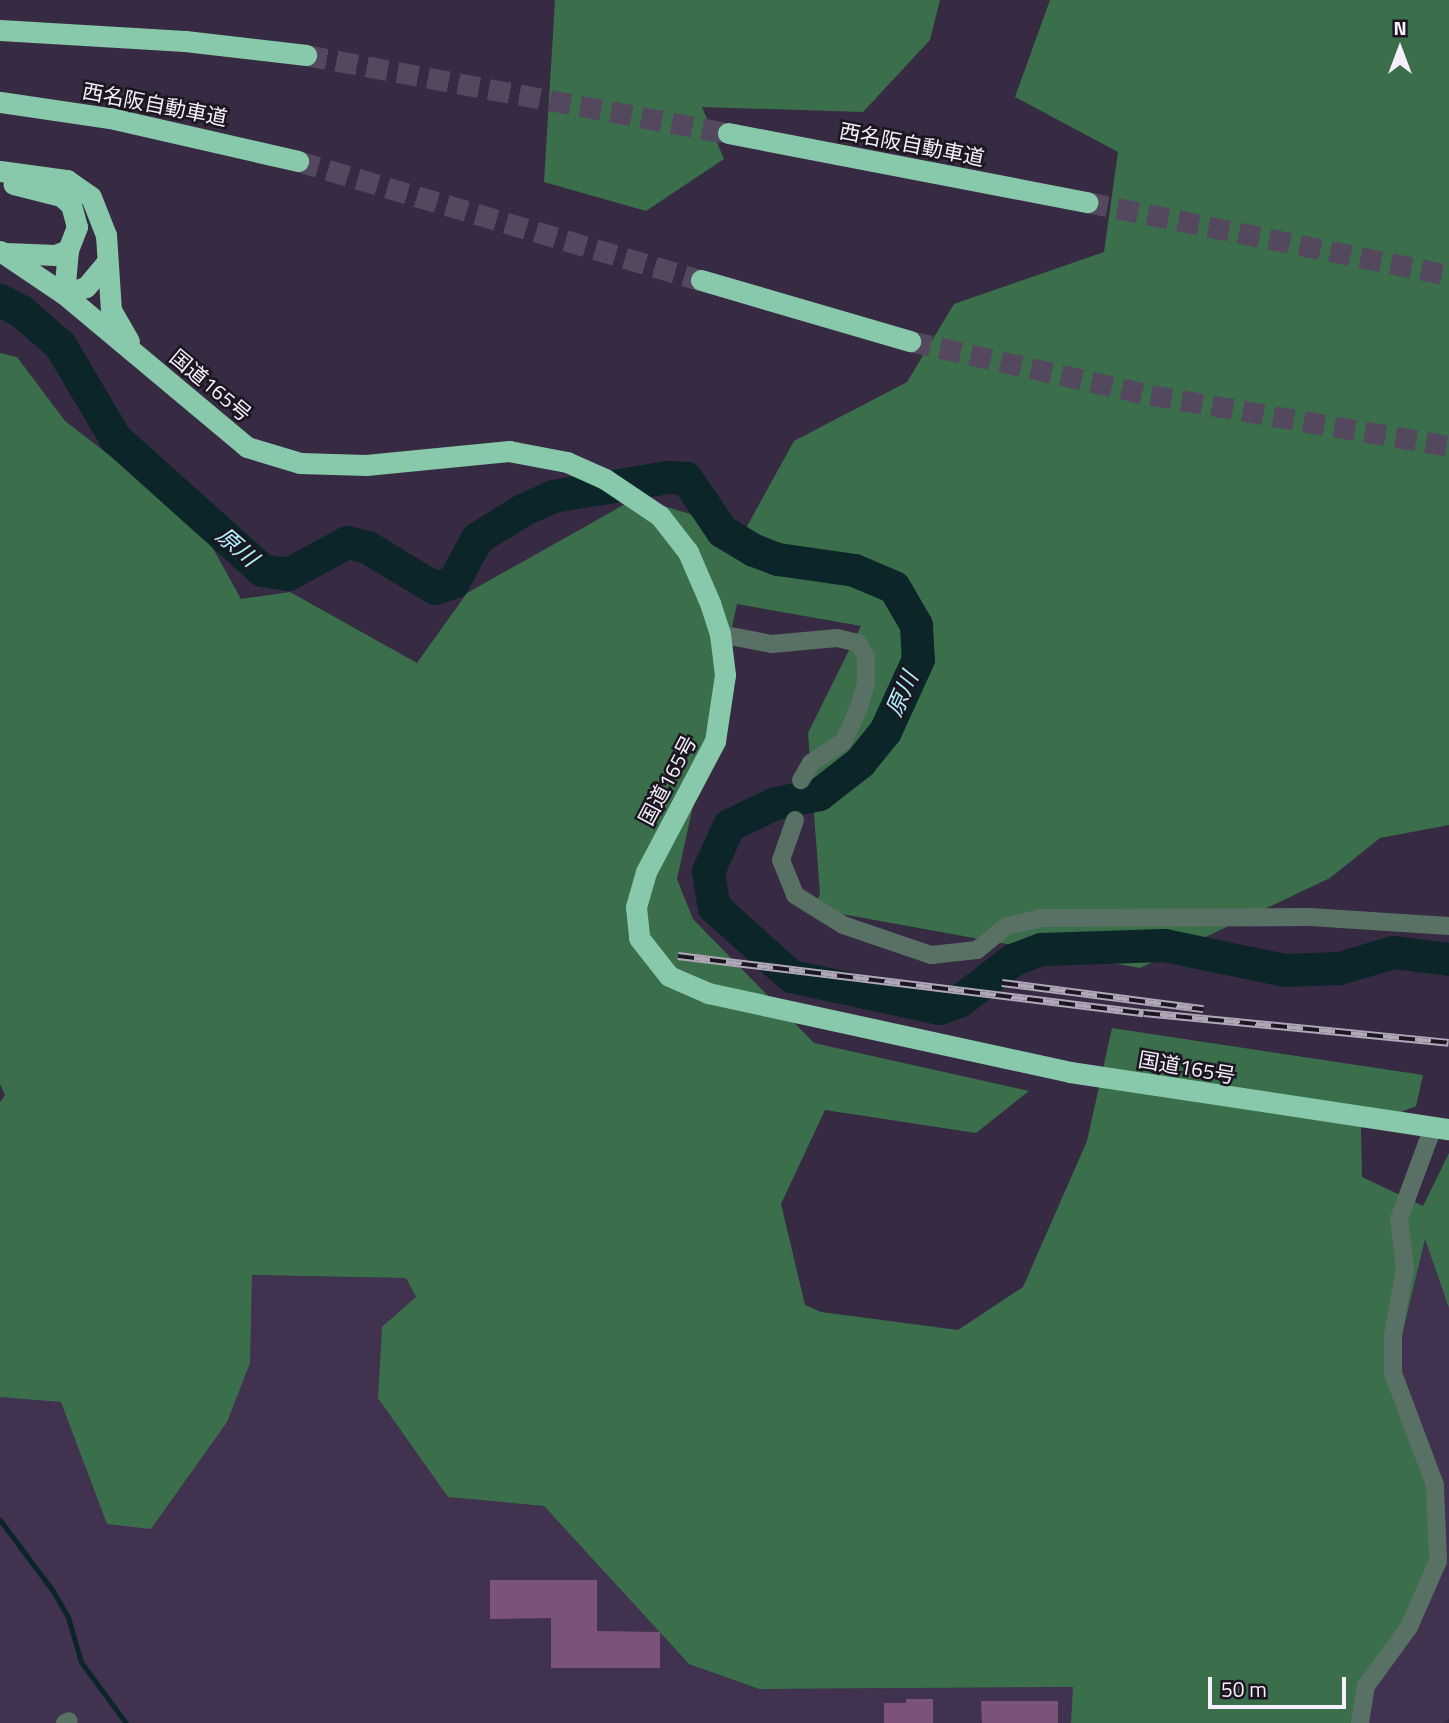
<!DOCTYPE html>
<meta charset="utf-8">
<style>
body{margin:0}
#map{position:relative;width:1449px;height:1723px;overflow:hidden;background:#362b42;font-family:"Titillium Web","Noto Sans JP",sans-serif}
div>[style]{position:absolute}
.built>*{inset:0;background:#41324f}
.forest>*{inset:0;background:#3b6e4a}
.stream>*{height:5px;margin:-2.5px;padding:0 2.5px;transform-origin:2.5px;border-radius:2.5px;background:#0c2529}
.river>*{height:33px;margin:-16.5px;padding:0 16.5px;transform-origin:16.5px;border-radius:16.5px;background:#0c2529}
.building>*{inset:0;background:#7b527a}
.highway-tunnel>*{height:21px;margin-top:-10.5px;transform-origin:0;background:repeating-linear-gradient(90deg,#53485e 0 21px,transparent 0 31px)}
.minor>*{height:18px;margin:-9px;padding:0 9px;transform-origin:9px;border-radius:9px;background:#587164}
.highway>*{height:21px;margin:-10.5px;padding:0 10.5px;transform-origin:10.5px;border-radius:10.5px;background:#89c9ab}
.rail>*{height:8px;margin-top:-4px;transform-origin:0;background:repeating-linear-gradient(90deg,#1b1620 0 16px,#b0a7b9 0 32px);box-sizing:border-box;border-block:2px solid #b0a7b9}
span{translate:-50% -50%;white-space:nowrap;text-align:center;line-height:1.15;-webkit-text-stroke:5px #1b1620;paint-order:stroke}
.street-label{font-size:21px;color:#f6effe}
.water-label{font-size:23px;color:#aeeefa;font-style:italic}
.north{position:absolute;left:1365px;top:14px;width:70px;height:70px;-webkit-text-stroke:5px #1b1620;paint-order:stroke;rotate:0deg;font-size:19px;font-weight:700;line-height:28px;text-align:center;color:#f6effe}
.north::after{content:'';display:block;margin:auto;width:24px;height:32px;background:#f6effe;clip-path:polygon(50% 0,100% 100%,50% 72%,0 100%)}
.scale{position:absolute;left:1208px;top:1677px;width:138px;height:32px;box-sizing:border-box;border:4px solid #f6effe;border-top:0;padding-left:9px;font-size:21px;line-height:24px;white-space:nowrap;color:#f6effe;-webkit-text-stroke:5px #1b1620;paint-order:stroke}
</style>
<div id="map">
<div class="built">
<i style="clip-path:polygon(1425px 1237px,1449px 1308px,1449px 1719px,1442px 1723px,1361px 1723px,1393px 1373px)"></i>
<i style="clip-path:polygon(0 1264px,2px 1270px,406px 1278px,416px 1297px,379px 1398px,448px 1497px,544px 1506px,689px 1664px,759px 1689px,1073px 1687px,1074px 1723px,0 1723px)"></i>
</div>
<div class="forest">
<i style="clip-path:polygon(555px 0,940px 0,930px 40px,863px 112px,702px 107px,724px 159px,646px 211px,544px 182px)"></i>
<i style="clip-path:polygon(1050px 0,1449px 0,1449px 825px,1380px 838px,1330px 878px,1140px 968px,814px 909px,820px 894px,808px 733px,861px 626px,737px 604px,677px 879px,693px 919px,814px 1043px,1029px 1091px,976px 1133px,825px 1110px,781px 1204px,805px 1305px,821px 1312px,958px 1330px,1023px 1287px,1087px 1141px,1112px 1028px,1423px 1075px,1416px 1106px,1361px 1128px,1362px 1177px,1423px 1206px,1449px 1153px,1449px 1308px,1425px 1239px,1393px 1373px,1418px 1437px,1438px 1551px,1381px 1669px,1361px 1723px,1071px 1723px,1073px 1687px,759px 1689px,689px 1664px,544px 1506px,448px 1497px,378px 1398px,382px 1327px,416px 1297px,406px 1278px,252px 1275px,250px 1363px,227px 1422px,151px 1529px,107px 1524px,61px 1402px,0 1397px,0 1102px,5px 1095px,0 1084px,0 353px,17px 357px,65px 421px,200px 525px,241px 599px,290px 592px,417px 663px,467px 593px,636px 498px,745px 530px,794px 441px,907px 382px,954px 304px,1104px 252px,1118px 152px,1015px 97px)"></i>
</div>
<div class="stream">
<i style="left:0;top:1520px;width:89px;rotate:53.3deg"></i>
<i style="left:53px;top:1591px;width:30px;rotate:60deg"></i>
<i style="left:68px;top:1617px;width:47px;rotate:73.9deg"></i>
<i style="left:81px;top:1662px;width:76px;rotate:53.6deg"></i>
</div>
<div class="river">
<i style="left:0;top:300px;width:24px;rotate:28deg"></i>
<i style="left:21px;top:311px;width:52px;rotate:41.1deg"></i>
<i style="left:60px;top:345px;width:108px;rotate:59.4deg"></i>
<i style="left:115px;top:438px;width:198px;rotate:41.9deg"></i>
<i style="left:262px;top:570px;width:26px;rotate:9deg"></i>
<i style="left:288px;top:574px;width:67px;rotate:-28.5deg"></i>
<i style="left:347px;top:542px;width:21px;rotate:14deg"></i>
<i style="left:367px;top:547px;width:79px;rotate:31.1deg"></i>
<i style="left:435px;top:588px;width:19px;rotate:-18deg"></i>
<i style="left:453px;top:582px;width:50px;rotate:-61.4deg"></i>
<i style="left:477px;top:538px;width:55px;rotate:-31.7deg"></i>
<i style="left:524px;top:509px;width:32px;rotate:-24deg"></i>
<i style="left:553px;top:496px;width:117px;rotate:-9.4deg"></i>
<i style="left:668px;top:477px;width:18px;rotate:3deg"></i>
<i style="left:686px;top:478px;width:64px;rotate:55.8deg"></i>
<i style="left:722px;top:531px;width:37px;rotate:31deg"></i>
<i style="left:754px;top:550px;width:26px;rotate:21deg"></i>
<i style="left:778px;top:559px;width:77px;rotate:8.2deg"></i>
<i style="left:854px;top:570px;width:43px;rotate:23deg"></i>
<i style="left:894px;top:587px;width:44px;rotate:59.9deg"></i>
<i style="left:916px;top:625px;width:34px;rotate:87deg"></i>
<i style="left:918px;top:659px;width:79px;rotate:114.6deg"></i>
<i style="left:885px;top:731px;width:40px;rotate:129deg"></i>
<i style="left:860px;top:762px;width:52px;rotate:142deg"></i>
<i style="left:819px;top:794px;width:45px;rotate:168.4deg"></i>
<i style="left:775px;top:803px;width:51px;rotate:154.4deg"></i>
<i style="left:729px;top:825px;width:51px;rotate:114.5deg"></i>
<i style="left:708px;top:871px;width:36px;rotate:81deg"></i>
<i style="left:714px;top:907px;width:103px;rotate:41.9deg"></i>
<i style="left:791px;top:976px;width:151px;rotate:12.2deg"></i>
<i style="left:939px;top:1008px;width:21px;rotate:-19deg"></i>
<i style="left:959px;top:1001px;width:67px;rotate:-37.7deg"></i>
<i style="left:1012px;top:960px;width:31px;rotate:-21deg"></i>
<i style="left:1041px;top:949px;width:123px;rotate:-1.9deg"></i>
<i style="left:1164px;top:945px;width:124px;rotate:11.7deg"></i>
<i style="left:1285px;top:970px;width:54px;rotate:-2.1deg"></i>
<i style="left:1339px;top:968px;width:56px;rotate:-16.5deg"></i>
<i style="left:1393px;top:952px;width:56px;rotate:7.1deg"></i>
</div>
<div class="building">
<i style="clip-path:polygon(490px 1580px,597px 1580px,597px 1631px,660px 1632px,660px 1668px,551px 1668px,551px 1618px,490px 1619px)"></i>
<i style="clip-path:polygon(906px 1699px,933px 1699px,933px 1723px,884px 1723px,884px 1703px,906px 1703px)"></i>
<i style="clip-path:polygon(981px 1701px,1058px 1701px,1058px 1723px,982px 1723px)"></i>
</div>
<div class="highway-tunnel">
<i style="left:306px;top:55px;width:429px;rotate:10.5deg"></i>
<i style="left:298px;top:161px;width:420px;rotate:16.5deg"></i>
<i style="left:1087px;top:202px;width:369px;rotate:11.4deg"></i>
<i style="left:910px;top:341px;width:247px;rotate:12.6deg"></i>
<i style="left:1151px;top:395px;width:302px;rotate:9.7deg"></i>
</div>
<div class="minor">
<i style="left:720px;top:634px;width:53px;rotate:10.9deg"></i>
<i style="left:772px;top:644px;width:65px;rotate:-5.3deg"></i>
<i style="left:837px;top:638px;width:22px;rotate:13deg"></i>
<i style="left:858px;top:643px;width:16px;rotate:60deg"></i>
<i style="left:866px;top:657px;width:27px;rotate:90deg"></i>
<i style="left:866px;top:684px;width:27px;rotate:107deg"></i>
<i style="left:858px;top:710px;width:35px;rotate:115deg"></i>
<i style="left:843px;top:742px;width:38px;rotate:147deg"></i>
<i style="left:811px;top:763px;width:20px;rotate:120deg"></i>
<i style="left:795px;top:820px;width:42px;rotate:109.3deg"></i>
<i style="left:781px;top:860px;width:38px;rotate:68deg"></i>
<i style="left:795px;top:895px;width:57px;rotate:32deg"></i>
<i style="left:843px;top:925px;width:93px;rotate:18.8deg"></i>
<i style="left:931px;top:955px;width:46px;rotate:-6.2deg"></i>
<i style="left:977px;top:950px;width:38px;rotate:-39deg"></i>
<i style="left:1007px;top:926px;width:35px;rotate:-13deg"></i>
<i style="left:1041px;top:918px;width:269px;rotate:-0.2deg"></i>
<i style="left:1310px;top:917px;width:139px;rotate:3.7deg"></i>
<i style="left:65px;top:1723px;width:4px;rotate:-27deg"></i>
<i style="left:1360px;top:1723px;width:37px;rotate:-81deg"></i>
<i style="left:1366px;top:1686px;width:73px;rotate:-53.9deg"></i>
<i style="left:1409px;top:1627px;width:72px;rotate:-66.3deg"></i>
<i style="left:1438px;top:1561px;width:76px;rotate:-92.3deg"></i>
<i style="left:1435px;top:1485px;width:120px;rotate:-110.6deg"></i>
<i style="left:1393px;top:1373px;width:37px;rotate:-90deg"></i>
<i style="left:1393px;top:1336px;width:70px;rotate:-80.1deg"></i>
<i style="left:1405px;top:1267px;width:48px;rotate:-97.1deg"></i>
<i style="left:1399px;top:1219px;width:98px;rotate:-69.7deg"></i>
</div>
<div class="highway">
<i style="left:0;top:30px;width:185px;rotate:3.4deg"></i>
<i style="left:185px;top:41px;width:122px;rotate:6.6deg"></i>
<i style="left:0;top:102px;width:111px;rotate:8.3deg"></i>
<i style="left:110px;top:118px;width:193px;rotate:12.9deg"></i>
<i style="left:728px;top:133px;width:366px;rotate:10.9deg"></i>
<i style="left:0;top:171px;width:68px;rotate:7.7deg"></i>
<i style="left:67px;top:180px;width:29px;rotate:35deg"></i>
<i style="left:91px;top:197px;width:41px;rotate:68.5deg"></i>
<i style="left:106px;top:235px;width:75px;rotate:86.2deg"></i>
<i style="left:111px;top:310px;width:36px;rotate:60deg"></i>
<i style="left:68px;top:250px;width:44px;rotate:95.2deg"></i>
<i style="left:64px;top:294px;width:23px;rotate:-18deg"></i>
<i style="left:86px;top:287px;width:30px;rotate:-50deg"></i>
<i style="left:0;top:251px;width:77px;rotate:33.9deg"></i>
<i style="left:64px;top:294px;width:239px;rotate:39.9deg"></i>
<i style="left:247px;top:447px;width:55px;rotate:16.8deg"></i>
<i style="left:300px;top:463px;width:66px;rotate:1.7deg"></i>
<i style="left:366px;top:465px;width:144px;rotate:-5.6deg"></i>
<i style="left:509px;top:451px;width:59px;rotate:10.7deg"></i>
<i style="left:567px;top:462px;width:42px;rotate:24.1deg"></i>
<i style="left:605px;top:479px;width:66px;rotate:33.9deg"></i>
<i style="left:660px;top:516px;width:46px;rotate:52.1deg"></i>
<i style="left:688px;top:552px;width:56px;rotate:66.7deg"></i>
<i style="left:710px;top:603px;width:33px;rotate:72deg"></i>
<i style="left:720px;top:634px;width:41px;rotate:83deg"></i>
<i style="left:725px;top:675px;width:67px;rotate:98.6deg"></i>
<i style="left:715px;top:741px;width:148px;rotate:117.8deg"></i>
<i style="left:646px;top:872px;width:36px;rotate:106deg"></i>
<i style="left:636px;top:907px;width:31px;rotate:84deg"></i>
<i style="left:639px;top:938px;width:48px;rotate:51.7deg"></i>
<i style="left:669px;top:976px;width:43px;rotate:23.6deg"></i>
<i style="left:708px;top:993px;width:371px;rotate:12.3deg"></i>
<i style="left:1070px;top:1072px;width:383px;rotate:8.6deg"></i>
<i style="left:6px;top:253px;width:49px;rotate:2.3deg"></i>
<i style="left:55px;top:255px;width:14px;rotate:-21deg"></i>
<i style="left:68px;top:250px;width:25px;rotate:-69deg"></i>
<i style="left:77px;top:227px;width:23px;rotate:-105deg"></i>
<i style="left:71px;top:205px;width:13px;rotate:-138deg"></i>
<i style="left:61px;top:196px;width:49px;rotate:-166deg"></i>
<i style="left:701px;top:280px;width:218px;rotate:16.3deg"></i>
</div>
<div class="rail">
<i style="left:678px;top:956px;width:469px;rotate:7deg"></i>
<i style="left:1144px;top:1013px;width:306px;rotate:5.6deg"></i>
<i style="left:1002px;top:983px;width:203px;rotate:7.4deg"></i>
</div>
<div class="street-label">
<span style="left:155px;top:104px;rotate:11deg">西名阪自動車道</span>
<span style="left:912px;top:144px;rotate:11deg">西名阪自動車道</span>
<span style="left:211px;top:385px;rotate:40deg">国道165号</span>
<span style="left:667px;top:780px;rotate:-62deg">国道165号</span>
<span style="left:1187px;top:1067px;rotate:10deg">国道165号</span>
</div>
<div class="water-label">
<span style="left:237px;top:547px;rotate:41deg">原川</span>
<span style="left:902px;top:694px;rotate:-66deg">原川</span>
</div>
<div class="north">N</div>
<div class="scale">50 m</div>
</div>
